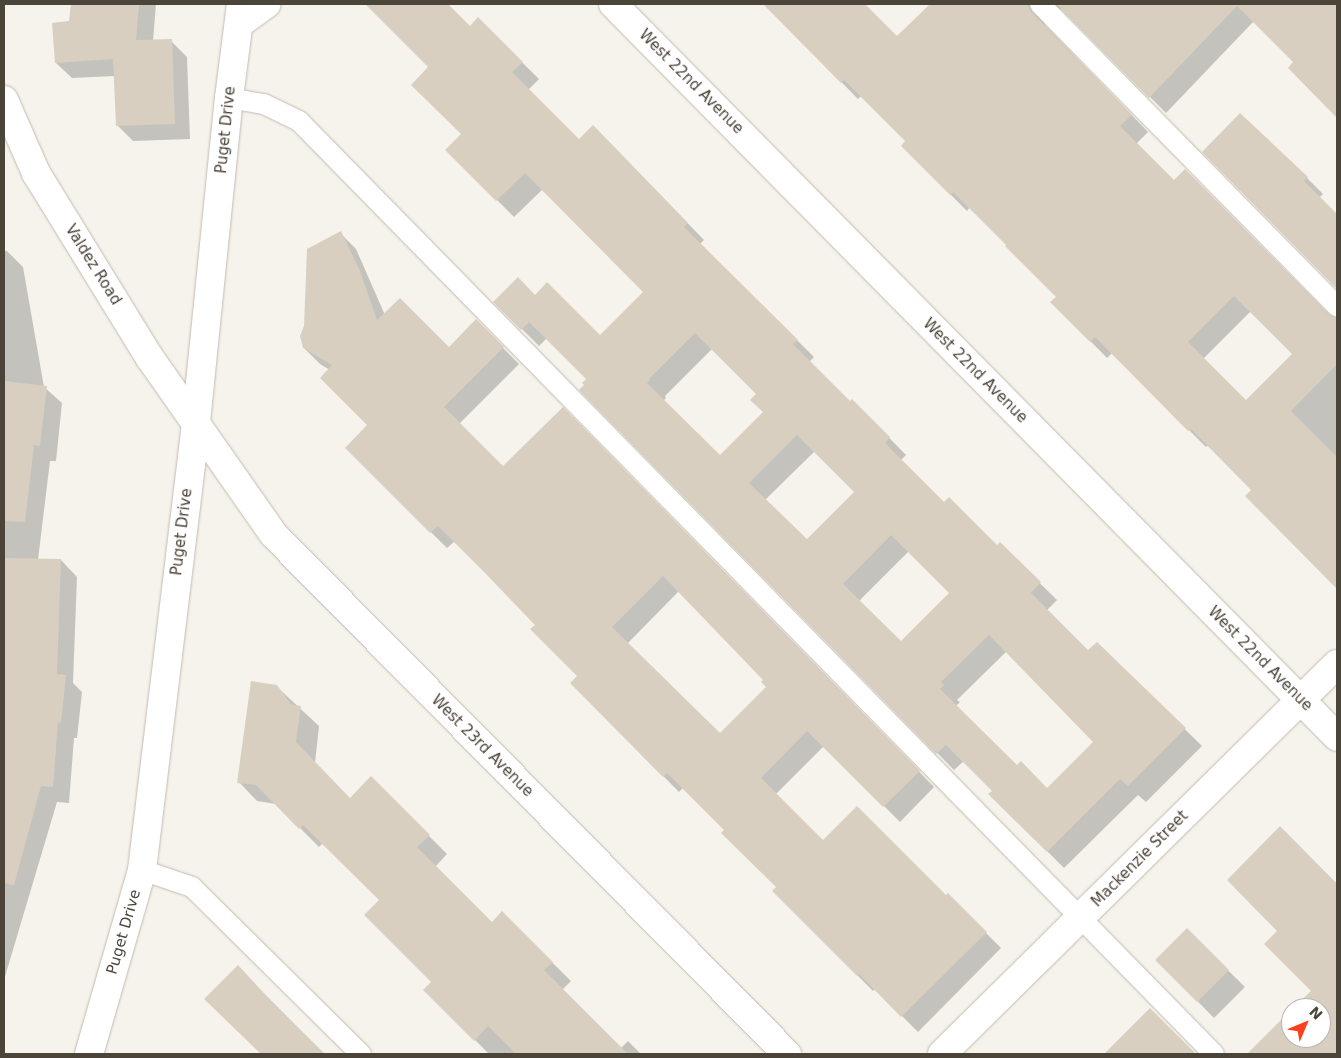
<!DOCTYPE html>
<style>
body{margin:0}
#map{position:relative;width:1341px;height:1058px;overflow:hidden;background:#f6f3ec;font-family:"DejaVu Sans",sans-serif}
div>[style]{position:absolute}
.shadow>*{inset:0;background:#0003}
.building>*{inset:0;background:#d8cfc1}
.roads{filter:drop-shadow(0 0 1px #c2bbae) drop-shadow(0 0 1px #c2bbae)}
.lane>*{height:20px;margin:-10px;padding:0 10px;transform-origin:10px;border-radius:10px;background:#fff}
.street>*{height:28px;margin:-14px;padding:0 14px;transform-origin:14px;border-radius:14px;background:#fff}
span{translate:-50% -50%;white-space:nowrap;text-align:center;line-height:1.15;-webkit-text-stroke:4.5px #fff;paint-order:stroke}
.street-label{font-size:15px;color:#4b4439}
.frame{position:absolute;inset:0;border:5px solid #4b4439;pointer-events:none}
.north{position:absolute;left:1281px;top:998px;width:50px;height:50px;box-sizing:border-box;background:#fff;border:1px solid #b7b4b0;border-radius:50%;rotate:45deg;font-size:14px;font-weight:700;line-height:20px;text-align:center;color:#4b4439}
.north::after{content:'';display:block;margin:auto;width:18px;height:22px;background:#fc3f1d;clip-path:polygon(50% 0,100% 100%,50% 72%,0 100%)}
</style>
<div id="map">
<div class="shadow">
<i style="clip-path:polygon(72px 4px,156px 4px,153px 41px,171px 41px,187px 57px,190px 139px,133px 141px,117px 125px,115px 76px,72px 78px,56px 63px,71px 22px)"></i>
<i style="clip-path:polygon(evenodd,371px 4px,446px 4px,470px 27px,478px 19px,539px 79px,528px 90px,579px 140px,610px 143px,704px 240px,700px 244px,814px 357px,809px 362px,850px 403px,852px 400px,906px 455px,901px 460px,944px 504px,997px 547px,1000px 544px,1057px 600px,1047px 610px,1088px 652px,1097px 643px,1202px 746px,1146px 802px,1138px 795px,1064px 868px,990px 794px,994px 791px,964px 761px,954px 770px,581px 390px,586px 385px,587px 379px,547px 338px,539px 346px,495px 302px,535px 296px,600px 337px,645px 292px,543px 189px,514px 217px,447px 150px,462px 134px,430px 67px,369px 6px,371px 4px,712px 349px,758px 394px,765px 412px,720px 457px,663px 401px,666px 398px,665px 396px,712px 349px,371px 4px,815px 451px,855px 492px,807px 540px,765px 500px,815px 451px,371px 4px,909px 551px,951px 593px,901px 643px,859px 601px,909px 551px,371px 4px,1007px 651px,1094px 742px,1047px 790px,1017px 767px,956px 706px,960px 702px,957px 700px,1007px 651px)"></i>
<i style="clip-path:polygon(evenodd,765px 4px,862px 4px,897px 38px,910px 37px,944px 4px,1131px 4px,1144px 18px,1158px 4px,1325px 4px,1337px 16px,1337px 116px,1289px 68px,1295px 62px,1254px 21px,1166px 113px,1065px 11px,1060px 9px,1049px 12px,1045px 18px,1045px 25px,1148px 132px,1136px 144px,1174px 182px,1329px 316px,1337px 318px,1337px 587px,1246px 496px,1253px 490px,1208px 445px,1206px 447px,1112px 353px,1107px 358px,1052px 302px,1057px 297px,970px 207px,967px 211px,902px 146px,907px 141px,861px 96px,858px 99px,765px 4px,1251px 311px,1294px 354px,1246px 402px,1203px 359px,1251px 311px)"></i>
<i style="clip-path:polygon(1204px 152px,1307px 178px,1323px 194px,1319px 198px,1337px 216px,1337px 288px)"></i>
<i style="clip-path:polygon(evenodd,340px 233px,356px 249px,385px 315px,449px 349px,476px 321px,519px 364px,459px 424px,503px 468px,563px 408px,934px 787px,900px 822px,824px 746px,776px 794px,823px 842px,946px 897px,948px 895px,1001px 948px,918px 1032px,875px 989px,873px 991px,774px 891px,778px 887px,725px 830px,683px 788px,679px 792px,572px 683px,579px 676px,537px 625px,455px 541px,447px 548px,346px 448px,369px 425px,330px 370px,320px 364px,304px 348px,340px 233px,679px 591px,765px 680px,767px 687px,720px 735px,627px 644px,679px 591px)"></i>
<i style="clip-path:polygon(4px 251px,7px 251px,23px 267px,44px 387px,62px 403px,56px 461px,50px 461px,38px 560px,61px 560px,77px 577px,73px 683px,82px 692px,77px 738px,74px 738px,69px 803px,57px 802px,4px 980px)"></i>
<i style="clip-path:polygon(276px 686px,319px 726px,315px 763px,350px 799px,371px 778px,447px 854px,435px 867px,492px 923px,502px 913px,571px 981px,562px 990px,621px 1048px,628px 1041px,641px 1054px,489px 1054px,425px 990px,433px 982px,380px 900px,323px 843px,319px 847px,276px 804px,257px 801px,239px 782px)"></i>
<i style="clip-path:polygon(1280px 828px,1337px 884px,1337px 1054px,1249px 1054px,1291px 1012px,1291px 1038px,1321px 1038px,1321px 1008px,1295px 1008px,1312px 991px,1279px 931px)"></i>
<i style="clip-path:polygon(1187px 930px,1245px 987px,1214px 1018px,1157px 960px)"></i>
<i style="clip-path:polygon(238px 967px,324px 1054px,262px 1054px,206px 999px)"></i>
<i style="clip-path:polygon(1150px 1010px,1194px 1054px,1105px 1054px)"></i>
</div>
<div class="building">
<i style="clip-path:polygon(71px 4px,139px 4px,136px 40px,172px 39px,175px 124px,116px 126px,113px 59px,55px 63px,52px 23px,69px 21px)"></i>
<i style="clip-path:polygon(evenodd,365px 4px,448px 4px,470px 26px,478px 17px,523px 62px,512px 72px,579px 139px,593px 125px,688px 223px,684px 227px,798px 340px,793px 344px,850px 401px,852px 399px,890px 437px,885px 443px,944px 502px,949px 497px,997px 545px,1000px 542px,1041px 582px,1031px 593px,1088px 650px,1097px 642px,1186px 728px,1128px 786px,1120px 779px,1047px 852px,988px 794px,992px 791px,946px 745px,936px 754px,579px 390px,584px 385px,582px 383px,586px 379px,529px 322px,521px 330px,493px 302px,518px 277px,535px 295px,547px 282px,600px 335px,643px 292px,525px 173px,496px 201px,445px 150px,461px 134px,411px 85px,428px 67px,365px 4px,695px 333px,756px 394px,750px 400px,763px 412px,720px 455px,647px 383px,650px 380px,649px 379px,695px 333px,365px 4px,797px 435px,854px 492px,807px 539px,749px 483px,797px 435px,365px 4px,891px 535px,949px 593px,901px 641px,843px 584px,891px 535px,365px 4px,989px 635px,1093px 742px,1047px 788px,1021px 761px,1017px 765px,940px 689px,944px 685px,941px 682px,989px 635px)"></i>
<i style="clip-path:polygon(evenodd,763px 4px,865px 4px,897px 36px,930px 4px,1028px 4px,1032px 12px,1132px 115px,1120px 126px,1174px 180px,1185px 169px,1329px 314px,1337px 318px,1337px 364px,1291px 411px,1337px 457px,1337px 589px,1245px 496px,1251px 490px,1191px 429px,1188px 431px,1095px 337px,1090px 342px,1050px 302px,1056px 297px,1005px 246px,1006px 245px,953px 192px,950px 195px,901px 146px,905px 141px,844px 80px,841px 83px,763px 4px,1234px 296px,1292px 354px,1246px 400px,1188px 342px,1234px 296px)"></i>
<i style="clip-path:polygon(1056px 4px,1337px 4px,1337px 118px,1288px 68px,1293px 62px,1237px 6px,1149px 98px)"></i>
<i style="clip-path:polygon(1240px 113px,1308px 177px,1304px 181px,1337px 214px,1337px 289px,1202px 152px)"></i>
<i style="clip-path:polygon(evenodd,341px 231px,360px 271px,377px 320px,400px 298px,449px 347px,476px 319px,504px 347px,444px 407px,503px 466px,563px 407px,920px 771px,883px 807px,807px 731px,761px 778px,823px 840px,857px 806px,946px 895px,948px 893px,987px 932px,901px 1017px,859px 974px,857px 976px,772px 891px,776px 887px,721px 833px,724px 830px,667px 773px,663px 777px,570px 683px,577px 676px,530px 629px,535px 625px,485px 573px,438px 526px,430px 533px,345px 448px,367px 425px,320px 378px,332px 365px,303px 348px,300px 336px,304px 326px,307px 249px,341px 231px,663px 576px,763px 680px,761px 682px,766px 687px,720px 733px,612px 627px,663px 576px)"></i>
<i style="clip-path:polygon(4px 381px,47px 386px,40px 446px,34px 445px,25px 522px,4px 521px)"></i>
<i style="clip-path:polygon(4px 558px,61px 559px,57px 674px,66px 675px,61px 723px,58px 722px,53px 787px,41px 786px,14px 885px,4px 883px)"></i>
<i style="clip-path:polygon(251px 681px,277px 685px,291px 704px,301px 706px,296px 742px,350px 798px,371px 776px,430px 835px,417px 847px,492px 922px,502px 911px,553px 962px,544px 970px,628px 1054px,516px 1054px,488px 1026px,474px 1041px,423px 990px,431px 982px,364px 915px,379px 900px,303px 825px,299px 829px,256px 785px,237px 783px)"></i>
<i style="clip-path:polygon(1280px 826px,1337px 884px,1337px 1054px,1247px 1054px,1291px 1010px,1291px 1038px,1321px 1038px,1321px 1008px,1293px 1008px,1311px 991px,1264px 944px,1277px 931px,1227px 880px)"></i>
<i style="clip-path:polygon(1187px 928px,1229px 970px,1197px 1002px,1155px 960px)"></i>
<i style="clip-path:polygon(238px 965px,272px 1002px,325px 1054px,261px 1054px,204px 999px)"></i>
<i style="clip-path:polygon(1150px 1008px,1196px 1054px,1104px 1054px)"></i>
</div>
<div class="roads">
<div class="lane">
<i style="left:1040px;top:4px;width:424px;rotate:45.5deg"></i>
<i style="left:229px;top:98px;width:36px;rotate:10deg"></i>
<i style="left:264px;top:104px;width:39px;rotate:26deg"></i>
<i style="left:299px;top:121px;width:1307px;rotate:45.56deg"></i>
<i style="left:142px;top:870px;width:53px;rotate:18.8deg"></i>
<i style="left:192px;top:887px;width:238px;rotate:44.7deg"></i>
</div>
<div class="street">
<i style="left:613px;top:4px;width:1030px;rotate:45.35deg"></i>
<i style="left:239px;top:24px;width:34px;rotate:-36deg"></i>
<i style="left:4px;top:100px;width:80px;rotate:66.3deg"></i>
<i style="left:36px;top:173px;width:217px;rotate:58.4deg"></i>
<i style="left:150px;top:358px;width:216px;rotate:55deg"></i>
<i style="left:274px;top:535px;width:730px;rotate:45.33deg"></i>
<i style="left:89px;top:1054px;width:191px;rotate:-73.9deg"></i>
<i style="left:142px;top:870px;width:451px;rotate:-83.1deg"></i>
<i style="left:196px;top:422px;width:326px;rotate:-84.2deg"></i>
<i style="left:229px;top:98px;width:95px;rotate:-82.7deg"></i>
<i style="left:942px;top:1054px;width:555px;rotate:-44.64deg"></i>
</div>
</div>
<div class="street-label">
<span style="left:691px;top:82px;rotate:45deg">West 22nd Avenue</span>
<span style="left:226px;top:130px;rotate:-84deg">Puget Drive</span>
<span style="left:93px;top:265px;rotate:58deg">Valdez Road</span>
<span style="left:975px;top:371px;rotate:45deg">West 22nd Avenue</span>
<span style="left:182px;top:532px;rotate:-83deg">Puget Drive</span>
<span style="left:1260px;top:659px;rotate:45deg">West 22nd Avenue</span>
<span style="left:482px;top:746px;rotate:45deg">West 23rd Avenue</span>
<span style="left:1140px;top:859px;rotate:-45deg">Mackenzie Street</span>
<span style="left:124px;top:932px;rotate:-74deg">Puget Drive</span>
</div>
<div class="frame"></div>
<div class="north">N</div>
</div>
